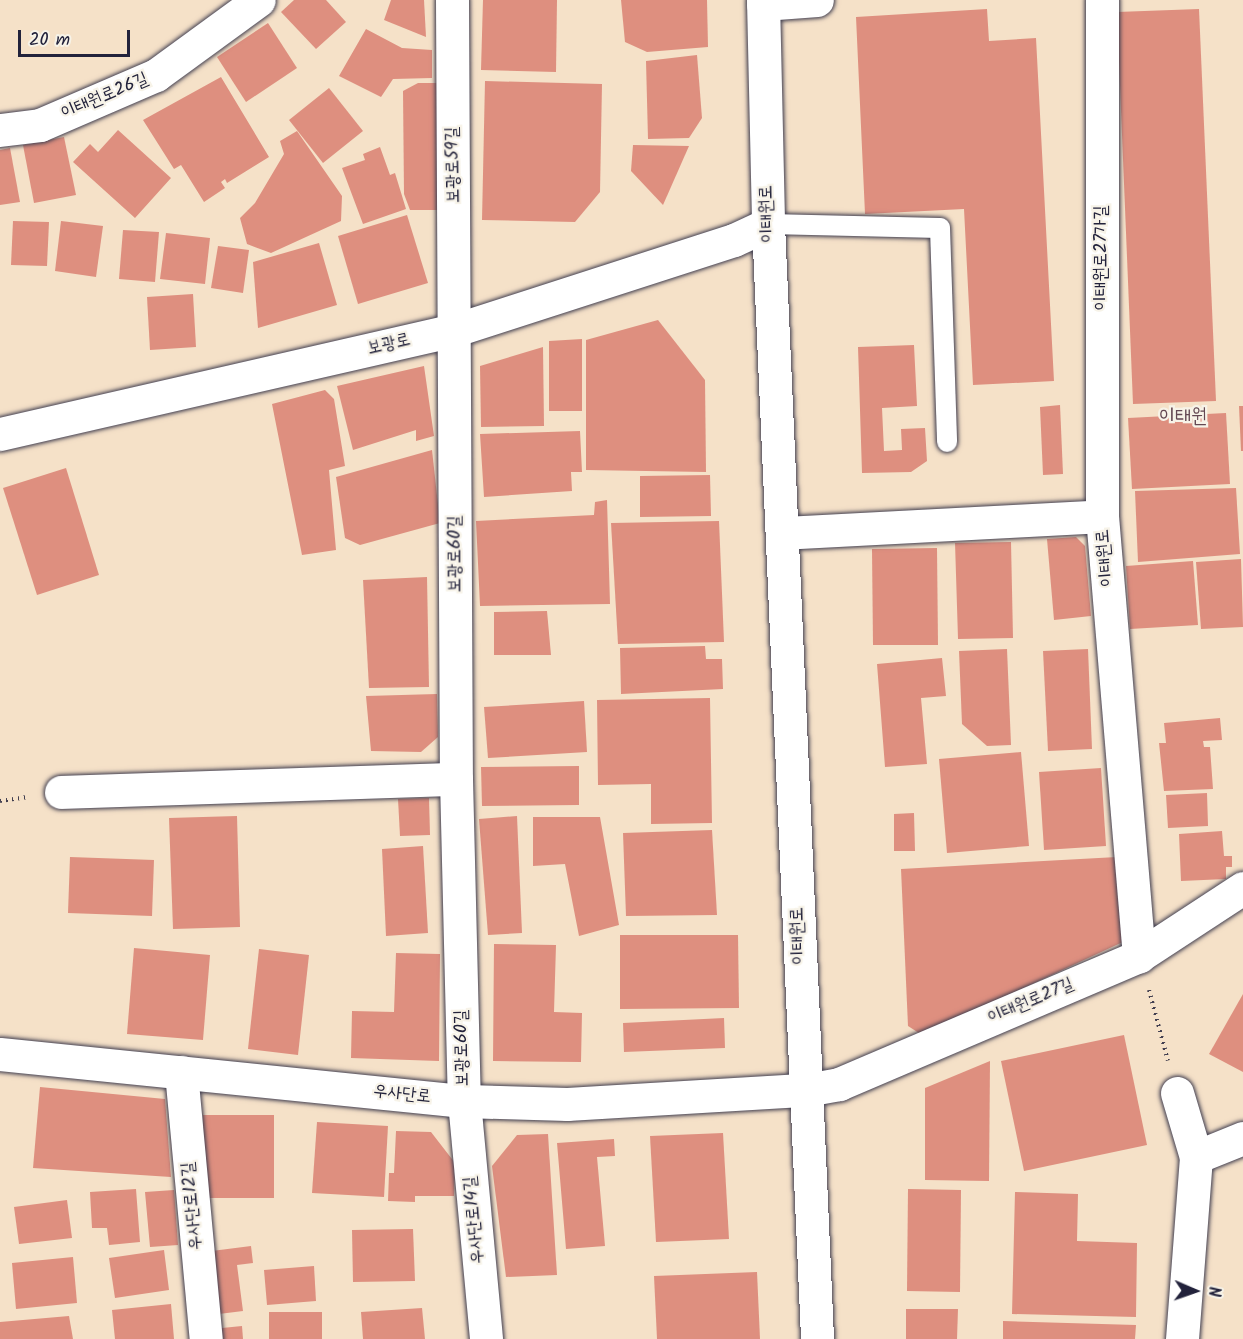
<!DOCTYPE html>
<meta charset="utf-8">
<style>
body{margin:0}
#map{position:relative;width:1243px;height:1339px;overflow:hidden;background:#f5e1c8;font-family:Kalam,"Poor Story",sans-serif}
div>[style]{position:absolute}
.building>*{inset:0;background:#de8f7f}
.path>*{height:4px;margin-top:-2px;transform-origin:0;background:repeating-linear-gradient(90deg,#423f50 0 1.5px,transparent 0 6px)}
.roads{filter:drop-shadow(0 0 2px #423f50) drop-shadow(0 0 2px #423f50)}
.lane>*{height:20px;margin:-10px;padding:0 10px;transform-origin:10px;border-radius:10px;background:#fff}
.street>*{height:33px;margin:-16.5px;padding:0 16.5px;transform-origin:16.5px;border-radius:16.5px;background:#fff}
.secondary>*{height:33px;margin:-16.5px;padding:0 16.5px;transform-origin:16.5px;border-radius:16.5px;background:#fff}
span{translate:-50% -50%;white-space:nowrap;text-align:center;line-height:1.15;-webkit-text-stroke:4.5px #f7f3e8;paint-order:stroke}
.street-label{font-size:18px;color:#22223b}
.neighbourhood-label{font-size:20px;color:#644853}
.north{position:absolute;left:1165px;top:1261px;width:60px;height:60px;-webkit-text-stroke:4px #f7f3e8;paint-order:stroke;rotate:92deg;font-size:16px;font-weight:700;line-height:24px;text-align:center;color:#22223b}
.north::after{content:'';display:block;margin:auto;width:21px;height:27px;background:#22223b;clip-path:polygon(50% 0,100% 100%,50% 72%,0 100%)}
.scale{position:absolute;left:18px;top:30px;width:112px;height:27px;box-sizing:border-box;border:3px solid #22223b;border-top:0;padding-left:8px;font-size:18px;line-height:21px;white-space:nowrap;color:#22223b;-webkit-text-stroke:4px #f7f3e8;paint-order:stroke}
</style>
<div id="map">
<div class="building">
<i style="clip-path:polygon(294px 0,326px 0,346px 22px,316px 49px,281px 12px)"></i>
<i style="clip-path:polygon(391px 0,424px 0,426px 37px,384px 20px)"></i>
<i style="clip-path:polygon(483px 0,557px 0,556px 72px,481px 70px)"></i>
<i style="clip-path:polygon(621px 0,707px 0,708px 47px,647px 52px,625px 42px)"></i>
<i style="clip-path:polygon(987px 9px,989px 41px,1036px 38px,1054px 381px,973px 385px,964px 209px,865px 214px,856px 17px)"></i>
<i style="clip-path:polygon(1199px 9px,1216px 401px,1133px 404px,1117px 12px)"></i>
<i style="clip-path:polygon(268px 23px,297px 68px,246px 102px,217px 57px)"></i>
<i style="clip-path:polygon(366px 29px,402px 48px,432px 50px,432px 78px,393px 79px,381px 97px,339px 76px)"></i>
<i style="clip-path:polygon(697px 55px,702px 118px,689px 138px,648px 139px,646px 61px)"></i>
<i style="clip-path:polygon(221px 77px,269px 157px,227px 183px,225px 179px,221px 182px,225px 188px,204px 202px,181px 165px,174px 169px,143px 120px)"></i>
<i style="clip-path:polygon(485px 81px,602px 84px,600px 192px,575px 222px,482px 220px)"></i>
<i style="clip-path:polygon(418px 83px,445px 83px,444px 210px,410px 210px,404px 194px,403px 91px)"></i>
<i style="clip-path:polygon(329px 88px,363px 131px,323px 163px,289px 120px)"></i>
<i style="clip-path:polygon(118px 130px,171px 178px,135px 218px,73px 162px,90px 144px,98px 152px)"></i>
<i style="clip-path:polygon(297px 131px,342px 196px,341px 221px,271px 253px,247px 244px,240px 218px,255px 203px,284px 154px,280px 141px)"></i>
<i style="clip-path:polygon(64px 137px,76px 195px,34px 203px,23px 145px)"></i>
<i style="clip-path:polygon(633px 145px,689px 146px,663px 205px,631px 171px)"></i>
<i style="clip-path:polygon(380px 147px,390px 175px,395px 173px,406px 209px,363px 224px,342px 168px,365px 160px,363px 154px)"></i>
<i style="clip-path:polygon(10px 148px,20px 202px,0 205px,0 150px)"></i>
<i style="clip-path:polygon(407px 215px,428px 283px,358px 304px,338px 236px)"></i>
<i style="clip-path:polygon(13px 221px,49px 222px,47px 266px,11px 265px)"></i>
<i style="clip-path:polygon(61px 221px,103px 226px,96px 277px,55px 271px)"></i>
<i style="clip-path:polygon(123px 230px,159px 232px,155px 282px,119px 279px)"></i>
<i style="clip-path:polygon(166px 233px,210px 238px,205px 284px,160px 279px)"></i>
<i style="clip-path:polygon(319px 243px,337px 305px,258px 328px,253px 262px)"></i>
<i style="clip-path:polygon(218px 246px,249px 250px,243px 293px,211px 288px)"></i>
<i style="clip-path:polygon(193px 294px,196px 347px,150px 350px,147px 297px)"></i>
<i style="clip-path:polygon(658px 320px,705px 380px,706px 472px,586px 470px,586px 340px)"></i>
<i style="clip-path:polygon(582px 339px,582px 411px,549px 411px,549px 341px)"></i>
<i style="clip-path:polygon(914px 345px,917px 406px,882px 408px,884px 451px,902px 450px,901px 429px,925px 428px,927px 461px,911px 472px,862px 473px,858px 347px)"></i>
<i style="clip-path:polygon(543px 347px,544px 426px,481px 427px,480px 366px)"></i>
<i style="clip-path:polygon(424px 366px,434px 436px,416px 441px,416px 430px,353px 450px,337px 386px)"></i>
<i style="clip-path:polygon(325px 390px,334px 399px,345px 466px,329px 470px,336px 550px,302px 555px,272px 404px)"></i>
<i style="clip-path:polygon(1060px 405px,1063px 474px,1043px 475px,1040px 407px)"></i>
<i style="clip-path:polygon(1239px 406px,1243px 406px,1243px 451px,1241px 451px)"></i>
<i style="clip-path:polygon(1226px 413px,1230px 484px,1132px 489px,1128px 418px)"></i>
<i style="clip-path:polygon(580px 431px,582px 472px,571px 472px,572px 491px,484px 497px,480px 434px)"></i>
<i style="clip-path:polygon(432px 450px,440px 523px,360px 545px,345px 538px,336px 477px)"></i>
<i style="clip-path:polygon(66px 468px,99px 575px,37px 595px,3px 488px)"></i>
<i style="clip-path:polygon(710px 475px,711px 516px,640px 517px,640px 476px)"></i>
<i style="clip-path:polygon(1236px 488px,1240px 554px,1138px 562px,1135px 491px)"></i>
<i style="clip-path:polygon(607px 500px,610px 604px,480px 606px,476px 521px,594px 515px,595px 502px)"></i>
<i style="clip-path:polygon(719px 521px,724px 642px,618px 644px,611px 523px)"></i>
<i style="clip-path:polygon(1076px 537px,1085px 546px,1091px 616px,1054px 620px,1047px 539px)"></i>
<i style="clip-path:polygon(1011px 542px,1013px 638px,958px 639px,955px 543px)"></i>
<i style="clip-path:polygon(937px 548px,938px 645px,873px 645px,872px 549px)"></i>
<i style="clip-path:polygon(1241px 559px,1243px 627px,1201px 629px,1196px 562px)"></i>
<i style="clip-path:polygon(1193px 561px,1198px 625px,1130px 629px,1126px 566px)"></i>
<i style="clip-path:polygon(427px 577px,429px 687px,369px 688px,363px 580px)"></i>
<i style="clip-path:polygon(547px 611px,551px 655px,494px 655px,494px 612px)"></i>
<i style="clip-path:polygon(705px 646px,706px 659px,722px 659px,723px 689px,621px 694px,620px 648px)"></i>
<i style="clip-path:polygon(1007px 649px,1011px 745px,987px 746px,962px 724px,959px 651px)"></i>
<i style="clip-path:polygon(1088px 649px,1092px 749px,1048px 751px,1043px 651px)"></i>
<i style="clip-path:polygon(942px 658px,946px 696px,921px 698px,927px 764px,885px 767px,877px 664px)"></i>
<i style="clip-path:polygon(437px 694px,438px 737px,421px 752px,371px 751px,366px 696px)"></i>
<i style="clip-path:polygon(710px 698px,712px 823px,651px 824px,651px 784px,598px 785px,597px 700px)"></i>
<i style="clip-path:polygon(584px 701px,587px 752px,488px 758px,484px 707px)"></i>
<i style="clip-path:polygon(1220px 718px,1222px 740px,1203px 741px,1204px 747px,1210px 747px,1213px 789px,1164px 791px,1159px 743px,1166px 743px,1164px 723px)"></i>
<i style="clip-path:polygon(1021px 752px,1029px 846px,947px 853px,939px 759px)"></i>
<i style="clip-path:polygon(579px 766px,579px 805px,482px 806px,481px 767px)"></i>
<i style="clip-path:polygon(1101px 768px,1106px 846px,1044px 850px,1039px 772px)"></i>
<i style="clip-path:polygon(1207px 793px,1208px 826px,1168px 828px,1166px 795px)"></i>
<i style="clip-path:polygon(429px 798px,430px 835px,400px 836px,398px 799px)"></i>
<i style="clip-path:polygon(914px 813px,915px 851px,894px 851px,894px 814px)"></i>
<i style="clip-path:polygon(237px 816px,240px 927px,173px 929px,169px 818px)"></i>
<i style="clip-path:polygon(517px 816px,522px 933px,488px 935px,479px 819px)"></i>
<i style="clip-path:polygon(533px 817px,600px 817px,619px 925px,579px 936px,565px 864px,533px 866px)"></i>
<i style="clip-path:polygon(712px 830px,717px 915px,626px 916px,623px 833px)"></i>
<i style="clip-path:polygon(1222px 831px,1224px 856px,1232px 856px,1232px 867px,1226px 867px,1226px 879px,1181px 881px,1179px 834px)"></i>
<i style="clip-path:polygon(423px 846px,428px 933px,386px 936px,382px 849px)"></i>
<i style="clip-path:polygon(70px 857px,154px 860px,152px 916px,68px 913px)"></i>
<i style="clip-path:polygon(1117px 857px,1125px 941px,922px 1035px,908px 1026px,901px 869px)"></i>
<i style="clip-path:polygon(620px 935px,738px 935px,739px 1008px,620px 1009px)"></i>
<i style="clip-path:polygon(494px 944px,556px 945px,554px 1012px,582px 1013px,581px 1062px,493px 1061px)"></i>
<i style="clip-path:polygon(134px 948px,210px 955px,203px 1040px,127px 1034px)"></i>
<i style="clip-path:polygon(259px 949px,309px 955px,298px 1055px,248px 1049px)"></i>
<i style="clip-path:polygon(396px 953px,440px 954px,439px 1061px,351px 1058px,352px 1011px,394px 1012px)"></i>
<i style="clip-path:polygon(1243px 994px,1243px 1072px,1209px 1054px)"></i>
<i style="clip-path:polygon(724px 1018px,725px 1048px,624px 1052px,623px 1023px)"></i>
<i style="clip-path:polygon(1124px 1035px,1147px 1145px,1024px 1171px,1001px 1061px)"></i>
<i style="clip-path:polygon(990px 1061px,989px 1181px,925px 1180px,925px 1088px)"></i>
<i style="clip-path:polygon(40px 1087px,165px 1099px,171px 1177px,33px 1168px)"></i>
<i style="clip-path:polygon(203px 1115px,274px 1115px,274px 1198px,203px 1198px)"></i>
<i style="clip-path:polygon(317px 1122px,388px 1126px,384px 1197px,312px 1193px)"></i>
<i style="clip-path:polygon(396px 1131px,431px 1132px,455px 1163px,454px 1196px,415px 1196px,415px 1202px,388px 1201px,389px 1173px,394px 1173px)"></i>
<i style="clip-path:polygon(723px 1133px,729px 1239px,656px 1242px,650px 1136px)"></i>
<i style="clip-path:polygon(548px 1134px,557px 1275px,506px 1277px,492px 1166px,517px 1135px)"></i>
<i style="clip-path:polygon(614px 1139px,615px 1156px,597px 1157px,605px 1246px,566px 1249px,557px 1143px)"></i>
<i style="clip-path:polygon(136px 1189px,140px 1242px,109px 1245px,107px 1228px,92px 1228px,90px 1192px)"></i>
<i style="clip-path:polygon(908px 1189px,961px 1190px,960px 1292px,907px 1291px)"></i>
<i style="clip-path:polygon(174px 1190px,178px 1245px,150px 1247px,145px 1192px)"></i>
<i style="clip-path:polygon(1015px 1192px,1078px 1194px,1077px 1241px,1137px 1243px,1136px 1317px,1012px 1314px)"></i>
<i style="clip-path:polygon(67px 1200px,72px 1238px,19px 1244px,14px 1207px)"></i>
<i style="clip-path:polygon(413px 1229px,415px 1281px,353px 1282px,352px 1230px)"></i>
<i style="clip-path:polygon(251px 1246px,253px 1263px,237px 1265px,243px 1311px,211px 1315px,204px 1252px)"></i>
<i style="clip-path:polygon(164px 1250px,169px 1290px,115px 1298px,109px 1258px)"></i>
<i style="clip-path:polygon(73px 1257px,77px 1303px,16px 1309px,12px 1263px)"></i>
<i style="clip-path:polygon(314px 1266px,316px 1301px,267px 1305px,264px 1270px)"></i>
<i style="clip-path:polygon(757px 1272px,760px 1339px,657px 1339px,654px 1276px)"></i>
<i style="clip-path:polygon(171px 1304px,174px 1339px,115px 1339px,112px 1310px)"></i>
<i style="clip-path:polygon(422px 1308px,425px 1339px,363px 1339px,361px 1312px)"></i>
<i style="clip-path:polygon(906px 1309px,958px 1309px,957px 1339px,906px 1339px)"></i>
<i style="clip-path:polygon(269px 1312px,322px 1312px,322px 1339px,269px 1339px)"></i>
<i style="clip-path:polygon(69px 1316px,73px 1339px,0 1339px,0 1322px)"></i>
<i style="clip-path:polygon(1003px 1321px,1136px 1325px,1135px 1339px,1003px 1339px)"></i>
<i style="clip-path:polygon(242px 1326px,243px 1339px,212px 1339px,212px 1329px)"></i>
</div>
<div class="path">
<i style="left:0;top:801px;width:28px;rotate:-8deg"></i>
<i style="left:1149px;top:990px;width:73px;rotate:75deg"></i>
</div>
<div class="roads">
<div class="lane">
<i style="left:768px;top:224px;width:172px;rotate:1.3deg"></i>
<i style="left:940px;top:228px;width:214px;rotate:88.1deg"></i>
</div>
<div class="street">
<i style="left:452px;top:0;width:779px;rotate:89.71deg"></i>
<i style="left:456px;top:779px;width:322px;rotate:88.6deg"></i>
<i style="left:464px;top:1101px;width:239px;rotate:84.7deg"></i>
<i style="left:1102px;top:0;width:516px;rotate:90deg"></i>
<i style="left:763px;top:4px;width:54px;rotate:-4.2deg"></i>
<i style="left:0;top:130px;width:40px;rotate:-7.1deg"></i>
<i style="left:40px;top:125px;width:126px;rotate:-23.3deg"></i>
<i style="left:156px;top:75px;width:127px;rotate:-36.1deg"></i>
<i style="left:782px;top:533px;width:320px;rotate:-3deg"></i>
<i style="left:1102px;top:516px;width:442px;rotate:85.2deg"></i>
<i style="left:61px;top:792px;width:395px;rotate:-1.9deg"></i>
<i style="left:0;top:1054px;width:466px;rotate:5.8deg"></i>
<i style="left:464px;top:1101px;width:103px;rotate:1.7deg"></i>
<i style="left:567px;top:1104px;width:239px;rotate:-3.4deg"></i>
<i style="left:806px;top:1090px;width:34px;rotate:-10deg"></i>
<i style="left:839px;top:1084px;width:326px;rotate:-23.1deg"></i>
<i style="left:1139px;top:956px;width:124px;rotate:-33.2deg"></i>
<i style="left:181px;top:1072px;width:268px;rotate:84.7deg"></i>
<i style="left:1177px;top:1093px;width:67px;rotate:73.5deg"></i>
<i style="left:1196px;top:1157px;width:183px;rotate:94.4deg"></i>
<i style="left:1196px;top:1157px;width:51px;rotate:-22deg"></i>
</div>
<div class="secondary">
<i style="left:763px;top:0;width:224px;rotate:88.7deg"></i>
<i style="left:768px;top:224px;width:1116px;rotate:87.48deg"></i>
<i style="left:0;top:434px;width:467px;rotate:-12.9deg"></i>
<i style="left:455px;top:330px;width:293px;rotate:-17.9deg"></i>
<i style="left:734px;top:240px;width:38px;rotate:-25deg"></i>
</div>
</div>
<div class="street-label">
<span style="left:105px;top:97px;rotate:-23deg">이태원로26길</span>
<span style="left:454px;top:165px;rotate:-91deg">보광로59길</span>
<span style="left:768px;top:214px;rotate:-92deg">이태원로</span>
<span style="left:1102px;top:258px;rotate:-90deg">이태원로27가길</span>
<span style="left:389px;top:345px;rotate:-13deg">보광로</span>
<span style="left:456px;top:554px;rotate:-90deg">보광로60길</span>
<span style="left:1106px;top:558px;rotate:-95deg">이태원로</span>
<span style="left:799px;top:936px;rotate:-92deg">이태원로</span>
<span style="left:1031px;top:1002px;rotate:-23deg">이태원로27길</span>
<span style="left:463px;top:1048px;rotate:-91deg">보광로60길</span>
<span style="left:402px;top:1095px;rotate:6deg">우사단로</span>
<span style="left:193px;top:1206px;rotate:-95deg">우사단로12길</span>
<span style="left:475px;top:1220px;rotate:-95deg">우사단로14길</span>
</div>
<div class="neighbourhood-label">
<span style="left:1183px;top:417px">이태원</span>
</div>
<div class="north">N</div>
<div class="scale">20 m</div>
</div>
